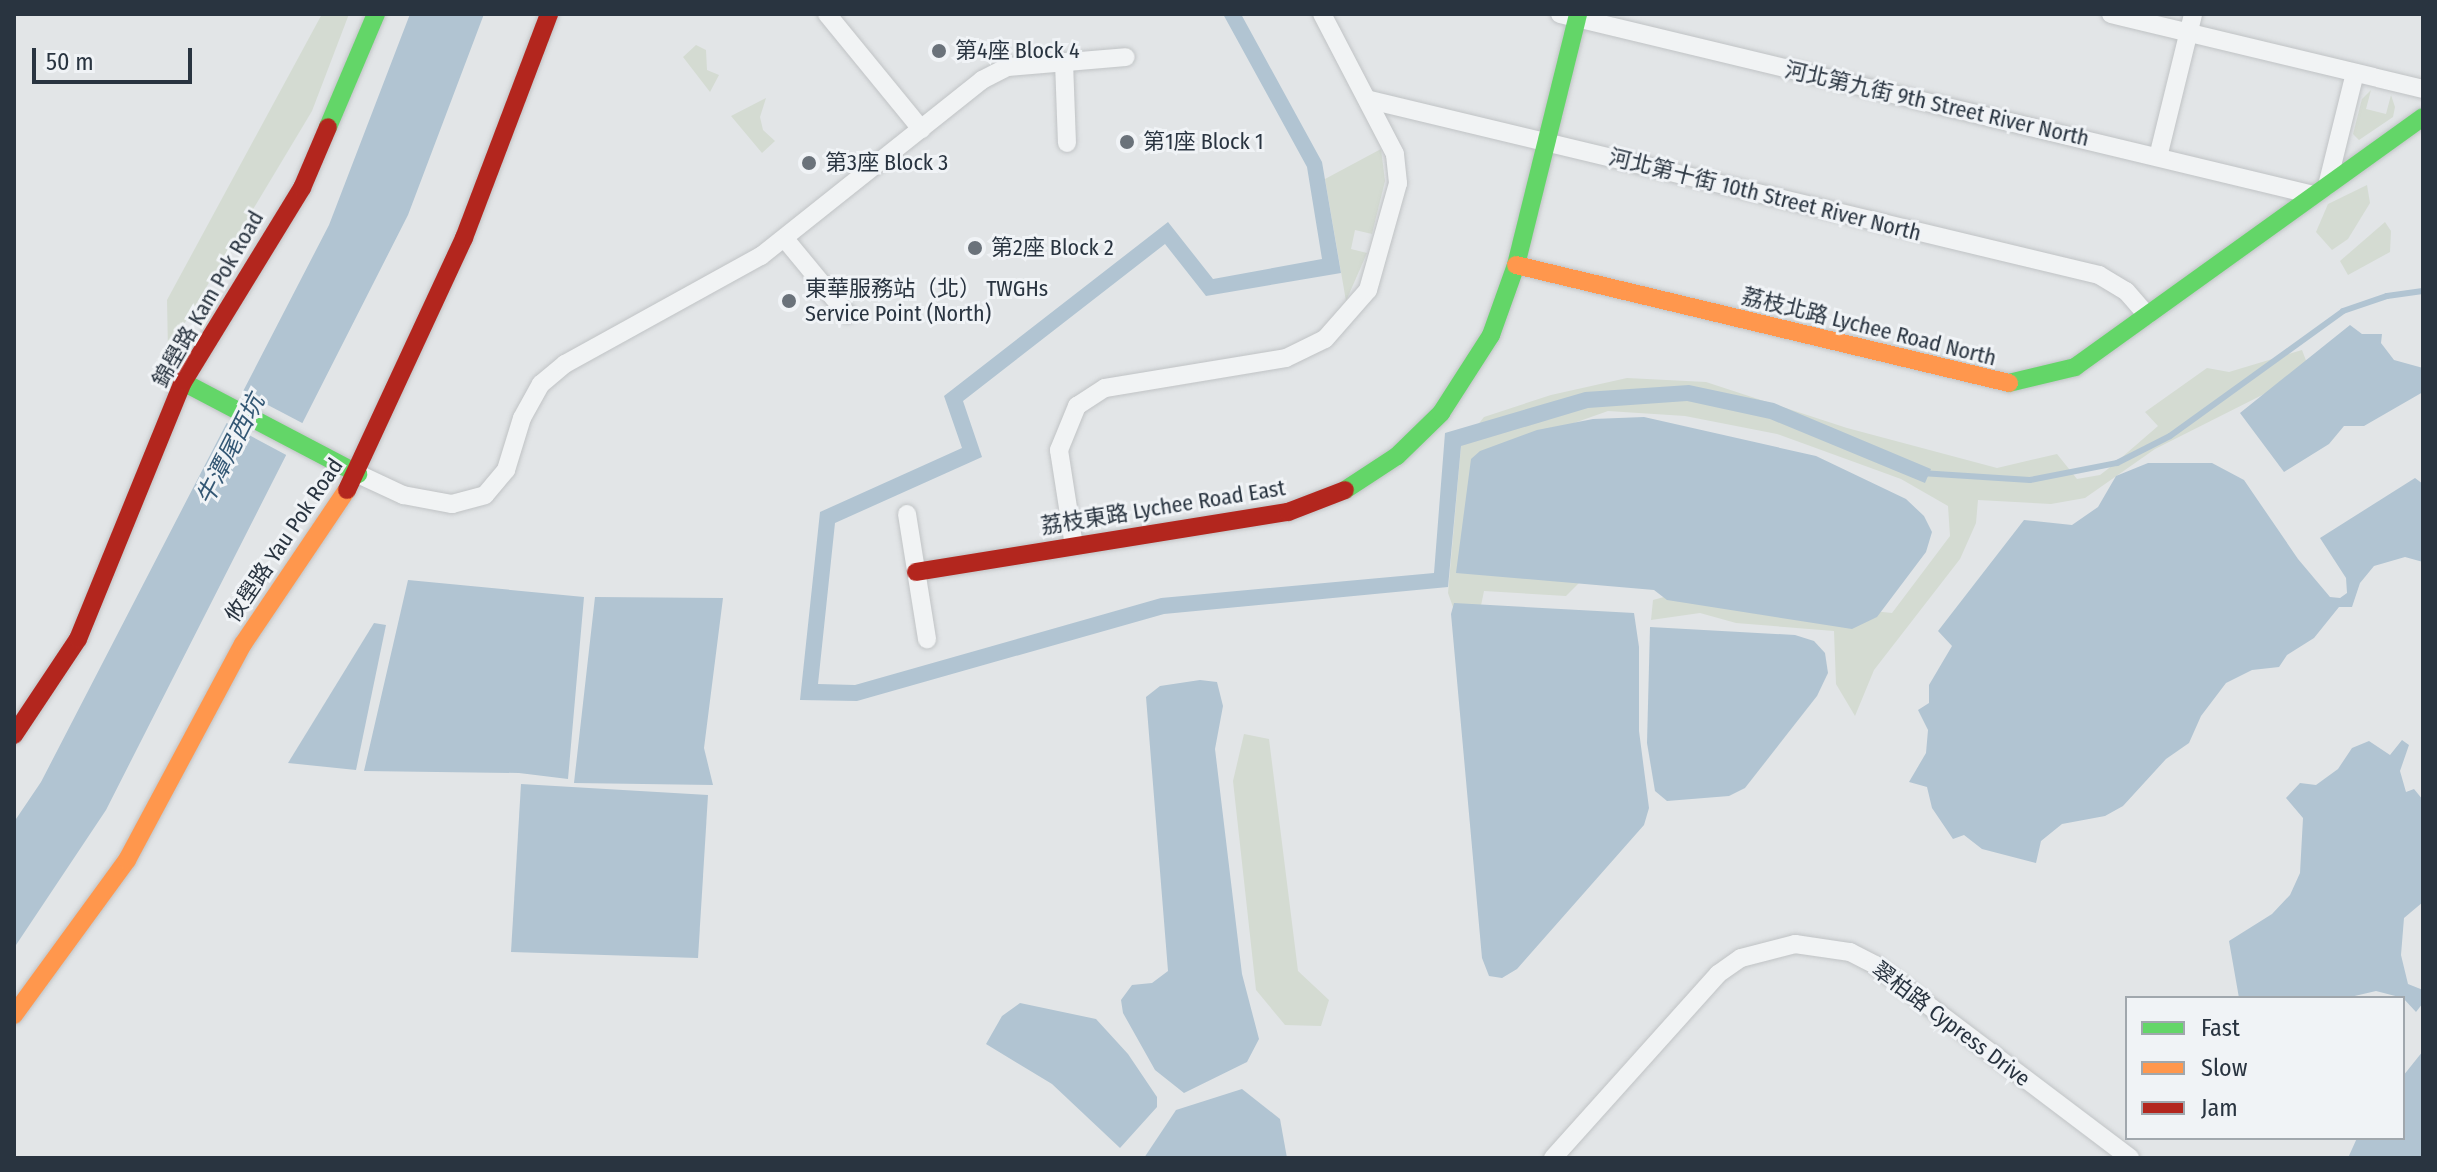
<!DOCTYPE html>
<meta charset="utf-8">
<style>
body{margin:0}
#map{position:relative;width:2437px;height:1172px;overflow:hidden;background:#e2e5e7;font-family:"Fira Sans Condensed","Noto Sans TC",sans-serif}
div>[style]{position:absolute}
.green>*{inset:0;background:#d4dbd2}
.water>*{inset:0;background:#b1c4d2}
.pier>*{inset:0;background:#e2e5e7}
.stream>*{height:6px;margin:-3px;padding:0 3px;transform-origin:3px;border-radius:3px;background:#b1c4d2}
.roads{filter:drop-shadow(0 0 2px #c0c3c5) drop-shadow(0 0 2px #c0c3c5)}
.street>*{height:18px;margin:-9px;padding:0 9px;transform-origin:9px;border-radius:9px;background:#f1f3f4}
.fast>*{height:18px;margin:-9px;padding:0 9px;transform-origin:9px;border-radius:9px;background:#63d668}
.slow>*{height:18px;margin:-9px;padding:0 9px;transform-origin:9px;border-radius:9px;background:#ff974d}
.jam>*{height:18px;margin:-9px;padding:0 9px;transform-origin:9px;border-radius:9px;background:#b3261e}
.dots>*{width:22px;height:22px;translate:-50% -50%;box-sizing:border-box;border:4px solid #f0f3f6;border-radius:50%}
span{translate:-50% -50%;white-space:nowrap;text-align:center;line-height:1.15;-webkit-text-stroke:6px #f0f3f6;paint-order:stroke}
.poi-label{font-size:22px;color:#293440}
.left{translate:0 -50%;text-align:left}
.street-label{font-size:22px;color:#293440}
.water-label{font-size:24px;color:#335774;font-style:italic}
.frame{position:absolute;inset:0;border:16px solid #293440;pointer-events:none}
.legend{position:absolute;left:2125px;top:996px;width:280px;height:144px;box-sizing:border-box;background:#f0f3f6;border:2px solid #a0a7ad;margin:0;padding:10px 14px;list-style:none;font-size:24px;color:#293440}
.legend li{display:flex;align-items:center;gap:16px;height:40px}
.legend b{width:40px;border:2px solid #a0a7ad}
.scale{position:absolute;left:32px;top:48px;width:160px;height:36px;box-sizing:border-box;border:4px solid #293440;border-top:0;padding-left:10px;font-size:24px;line-height:28px;white-space:nowrap;color:#293440;-webkit-text-stroke:6px #f0f3f6;paint-order:stroke}
</style>
<div id="map">
<div class="green">
<i style="clip-path:polygon(322px 14px,349px 14px,312px 111px,168px 351px,167px 300px)"></i>
<i style="clip-path:polygon(696px 45px,706px 50px,707px 70px,719px 75px,710px 92px,683px 57px)"></i>
<i style="clip-path:polygon(2371px 90px,2366px 109px,2386px 114px,2391px 95px,2395px 107px,2393px 117px,2359px 140px,2353px 134px,2362px 99px)"></i>
<i style="clip-path:polygon(766px 98px,760px 117px,763px 130px,775px 141px,762px 153px,731px 116px)"></i>
<i style="clip-path:polygon(1381px 149px,1385px 181px,1372px 234px,1355px 230px,1351px 249px,1367px 253px,1346px 301px,1325px 179px)"></i>
<i style="clip-path:polygon(2367px 185px,2370px 203px,2348px 239px,2332px 250px,2316px 232px,2328px 204px)"></i>
<i style="clip-path:polygon(2385px 222px,2391px 231px,2390px 252px,2348px 275px,2340px 261px)"></i>
<i style="clip-path:polygon(2302px 350px,2310px 371px,2155px 449px,2085px 498px,2051px 504px,1978px 500px,1976px 523px,1960px 559px,1874px 670px,1855px 716px,1836px 684px,1834px 631px,1736px 623px,1700px 613px,1651px 620px,1653px 600px,1686px 591px,1892px 613px,1950px 536px,1948px 506px,1901px 479px,1777px 434px,1685px 416px,1608px 411px,1515px 444px,1592px 570px,1566px 596px,1484px 591px,1477px 625px,1462px 633px,1448px 593px,1461px 446px,1484px 417px,1551px 395px,1627px 378px,1706px 382px,1847px 428px,1997px 468px,2057px 454px,2077px 479px,2100px 475px,2113px 465px,2158px 426px,2145px 412px,2207px 368px,2229px 372px)"></i>
<i style="clip-path:polygon(1244px 734px,1269px 739px,1298px 971px,1329px 1000px,1321px 1026px,1285px 1025px,1256px 990px,1233px 781px)"></i>
</div>
<div class="water">
<i style="clip-path:polygon(410px 14px,484px 14px,408px 215px,106px 810px,14px 948px,14px 822px,41px 782px,329px 225px)"></i>
<i style="clip-path:polygon(1223px 14px,1241px 14px,1322px 162px,1341px 273px,1206px 296px,1165px 244px,963px 401px,982px 457px,835px 523px,818px 684px,855px 685px,1161px 598px,1434px 573px,1445px 433px,1585px 392px,1689px 385px,1774px 403px,1931px 469px,1925px 483px,1770px 419px,1687px 401px,1588px 408px,1461px 446px,1448px 587px,1164px 614px,857px 701px,800px 700px,820px 512px,962px 448px,944px 396px,1168px 222px,1213px 279px,1322px 259px,1307px 167px)"></i>
<i style="clip-path:polygon(2350px 325px,2362px 334px,2382px 334px,2381px 343px,2394px 360px,2423px 368px,2423px 392px,2364px 426px,2344px 426px,2329px 444px,2284px 472px,2240px 413px)"></i>
<i style="clip-path:polygon(1644px 417px,1816px 456px,1906px 499px,1924px 516px,1932px 532px,1926px 552px,1877px 617px,1852px 629px,1667px 600px,1654px 590px,1456px 573px,1471px 459px,1480px 451px,1537px 430px,1593px 419px)"></i>
<i style="clip-path:polygon(2148px 463px,2212px 463px,2244px 480px,2298px 559px,2330px 597px,2340px 598px,2347px 593px,2346px 578px,2320px 538px,2415px 478px,2423px 484px,2423px 562px,2405px 557px,2374px 566px,2360px 583px,2352px 607px,2339px 607px,2314px 638px,2287px 655px,2279px 667px,2252px 670px,2226px 683px,2201px 716px,2189px 743px,2166px 759px,2123px 806px,2105px 816px,2062px 824px,2041px 841px,2036px 863px,1982px 849px,1964px 835px,1953px 839px,1932px 808px,1927px 787px,1909px 782px,1926px 753px,1928px 730px,1918px 710px,1929px 703px,1929px 685px,1952px 646px,1938px 631px,2024px 520px,2072px 525px,2098px 507px,2116px 476px)"></i>
<i style="clip-path:polygon(408px 580px,584px 597px,568px 779px,519px 773px,364px 771px)"></i>
<i style="clip-path:polygon(595px 597px,723px 598px,704px 748px,713px 785px,574px 783px)"></i>
<i style="clip-path:polygon(1454px 603px,1634px 613px,1639px 647px,1639px 731px,1649px 808px,1644px 825px,1517px 969px,1502px 978px,1489px 976px,1482px 958px,1451px 614px)"></i>
<i style="clip-path:polygon(374px 623px,386px 625px,356px 770px,288px 763px)"></i>
<i style="clip-path:polygon(1650px 627px,1795px 635px,1814px 641px,1825px 653px,1828px 673px,1817px 696px,1745px 788px,1729px 796px,1667px 801px,1655px 791px,1647px 743px)"></i>
<i style="clip-path:polygon(1200px 680px,1217px 682px,1223px 706px,1215px 749px,1242px 974px,1259px 1039px,1247px 1062px,1184px 1093px,1155px 1070px,1123px 1013px,1121px 1000px,1132px 985px,1152px 983px,1168px 971px,1146px 697px,1160px 686px)"></i>
<i style="clip-path:polygon(2402px 740px,2409px 745px,2400px 771px,2406px 792px,2414px 789px,2423px 800px,2423px 902px,2404px 918px,2401px 955px,2408px 984px,2423px 990px,2423px 1003px,2416px 1012px,2403px 998px,2376px 991px,2346px 998px,2239px 998px,2229px 941px,2272px 914px,2290px 895px,2300px 873px,2303px 818px,2286px 798px,2300px 783px,2316px 785px,2338px 769px,2352px 748px,2369px 741px,2390px 755px)"></i>
<i style="clip-path:polygon(521px 784px,708px 795px,698px 958px,511px 952px)"></i>
<i style="clip-path:polygon(1020px 1003px,1096px 1019px,1128px 1054px,1157px 1097px,1157px 1107px,1120px 1148px,1052px 1084px,986px 1044px,1002px 1016px)"></i>
<i style="clip-path:polygon(2423px 1051px,2423px 1158px,2348px 1158px,2357px 1138px,2403px 1138px,2403px 1076px)"></i>
<i style="clip-path:polygon(1242px 1089px,1280px 1119px,1287px 1158px,1144px 1158px,1176px 1110px)"></i>
</div>
<div class="pier">
<i style="clip-path:polygon(239px 390px,306px 425px,290px 457px,223px 421px)"></i>
</div>
<div class="stream">
<i style="left:1921px;top:473px;width:109px;rotate:3.7deg"></i>
<i style="left:2030px;top:480px;width:89px;rotate:-11.1deg"></i>
<i style="left:2117px;top:463px;width:59px;rotate:-27deg"></i>
<i style="left:2170px;top:436px;width:213px;rotate:-35.8deg"></i>
<i style="left:2343px;top:311px;width:46px;rotate:-18.8deg"></i>
<i style="left:2387px;top:296px;width:36px;rotate:-8deg"></i>
</div>
<div class="roads">
<div class="street">
<i style="left:827px;top:14px;width:149px;rotate:50.7deg"></i>
<i style="left:1560px;top:14px;width:775px;rotate:13.5deg"></i>
<i style="left:2111px;top:14px;width:321px;rotate:13.5deg"></i>
<i style="left:1064px;top:62px;width:81px;rotate:87.9deg"></i>
<i style="left:1370px;top:100px;width:750px;rotate:13.5deg"></i>
<i style="left:2099px;top:275px;width:31px;rotate:31deg"></i>
<i style="left:2126px;top:291px;width:32px;rotate:49deg"></i>
<i style="left:2158px;top:157px;width:147px;rotate:-76.2deg"></i>
<i style="left:2327px;top:186px;width:116px;rotate:-76.1deg"></i>
<i style="left:785px;top:239px;width:97px;rotate:50.4deg"></i>
<i style="left:358px;top:474px;width:50px;rotate:25deg"></i>
<i style="left:403px;top:495px;width:50px;rotate:10.4deg"></i>
<i style="left:452px;top:504px;width:34px;rotate:-15deg"></i>
<i style="left:485px;top:495px;width:33px;rotate:-50deg"></i>
<i style="left:506px;top:470px;width:54px;rotate:-72.9deg"></i>
<i style="left:522px;top:418px;width:39px;rotate:-61deg"></i>
<i style="left:541px;top:384px;width:31px;rotate:-40deg"></i>
<i style="left:565px;top:364px;width:224px;rotate:-28.9deg"></i>
<i style="left:761px;top:256px;width:283px;rotate:-38.5deg"></i>
<i style="left:982px;top:80px;width:29px;rotate:-27deg"></i>
<i style="left:1008px;top:67px;width:118px;rotate:-4.8deg"></i>
<i style="left:907px;top:514px;width:127px;rotate:80.9deg"></i>
<i style="left:1074px;top:546px;width:97px;rotate:-98.9deg"></i>
<i style="left:1059px;top:450px;width:48px;rotate:-67.8deg"></i>
<i style="left:1077px;top:406px;width:33px;rotate:-33deg"></i>
<i style="left:1105px;top:388px;width:183px;rotate:-9.4deg"></i>
<i style="left:1286px;top:358px;width:43px;rotate:-26deg"></i>
<i style="left:1325px;top:339px;width:65px;rotate:-48.7deg"></i>
<i style="left:1368px;top:290px;width:111px;rotate:-74.3deg"></i>
<i style="left:1398px;top:183px;width:29px;rotate:-96deg"></i>
<i style="left:1395px;top:154px;width:158px;rotate:-117.5deg"></i>
<i style="left:1553px;top:1158px;width:247px;rotate:-48.1deg"></i>
<i style="left:1718px;top:974px;width:28px;rotate:-35deg"></i>
<i style="left:1741px;top:958px;width:56px;rotate:-14.5deg"></i>
<i style="left:1795px;top:944px;width:56px;rotate:8.3deg"></i>
<i style="left:1850px;top:952px;width:28px;rotate:27deg"></i>
<i style="left:1875px;top:965px;width:320px;rotate:37.1deg"></i>
</div>
<div class="fast">
<i style="left:328px;top:127px;width:123px;rotate:-67deg"></i>
<i style="left:183px;top:382px;width:198px;rotate:27.7deg"></i>
<i style="left:2009px;top:383px;width:68px;rotate:-13.6deg"></i>
<i style="left:2075px;top:367px;width:428px;rotate:-35.7deg"></i>
<i style="left:1345px;top:490px;width:62px;rotate:-33.2deg"></i>
<i style="left:1397px;top:456px;width:62px;rotate:-44.3deg"></i>
<i style="left:1441px;top:413px;width:93px;rotate:-57.3deg"></i>
<i style="left:1491px;top:335px;width:74px;rotate:-70.3deg"></i>
<i style="left:1516px;top:265px;width:259px;rotate:-76.1deg"></i>
</div>
<div class="slow">
<i style="left:1516px;top:265px;width:507px;rotate:13.46deg"></i>
<i style="left:14px;top:1015px;width:192px;rotate:-53.9deg"></i>
<i style="left:127px;top:860px;width:245px;rotate:-61.8deg"></i>
<i style="left:243px;top:644px;width:186px;rotate:-56deg"></i>
</div>
<div class="jam">
<i style="left:347px;top:490px;width:278px;rotate:-65.1deg"></i>
<i style="left:464px;top:238px;width:240px;rotate:-69.2deg"></i>
<i style="left:916px;top:572px;width:377px;rotate:-9.2deg"></i>
<i style="left:1288px;top:512px;width:61px;rotate:-21.1deg"></i>
<i style="left:14px;top:735px;width:115px;rotate:-56.3deg"></i>
<i style="left:78px;top:639px;width:278px;rotate:-67.8deg"></i>
<i style="left:183px;top:382px;width:228px;rotate:-58.5deg"></i>
<i style="left:302px;top:188px;width:66px;rotate:-66.9deg"></i>
</div>
</div>
<div class="dots">
<i style="left:939px;top:51px;background:#6a727a"></i>
<i style="left:1127px;top:142px;background:#6a727a"></i>
<i style="left:809px;top:163px;background:#6a727a"></i>
<i style="left:975px;top:248px;background:#6a727a"></i>
<i style="left:789px;top:301px;background:#6a727a"></i>
</div>
<div class="poi-label">
<span class="left" style="left:955px;top:51px">第4座 Block 4</span>
<span class="left" style="left:1143px;top:142px">第1座 Block 1</span>
<span class="left" style="left:825px;top:163px">第3座 Block 3</span>
<span class="left" style="left:991px;top:248px">第2座 Block 2</span>
<span class="left" style="left:805px;top:301px">東華服務站（北） TWGHs<br>Service Point (North)</span>
</div>
<div class="street-label">
<span style="left:1937px;top:104px;rotate:13deg">河北第九街 9th Street River North</span>
<span style="left:1765px;top:195px;rotate:14deg">河北第十街 10th Street River North</span>
<span style="left:208px;top:299px;rotate:-60deg">錦壆路 Kam Pok Road</span>
<span style="left:1869px;top:327px;rotate:14deg">荔枝北路 Lychee Road North</span>
<span style="left:1163px;top:507px;rotate:-9deg">荔枝東路 Lychee Road East</span>
<span style="left:284px;top:540px;rotate:-56deg">攸壆路 Yau Pok Road</span>
<span style="left:1951px;top:1024px;rotate:37deg">翠柏路 Cypress Drive</span>
</div>
<div class="water-label">
<span style="left:231px;top:450px;rotate:-63deg">牛潭尾西坑</span>
</div>
<div class="frame"></div>
<ul class="legend">
<li><b style="height:10px;background:#63d668"></b>Fast</li>
<li><b style="height:10px;background:#ff974d"></b>Slow</li>
<li><b style="height:10px;background:#b3261e"></b>Jam</li>
</ul>
<div class="scale">50 m</div>
</div>
